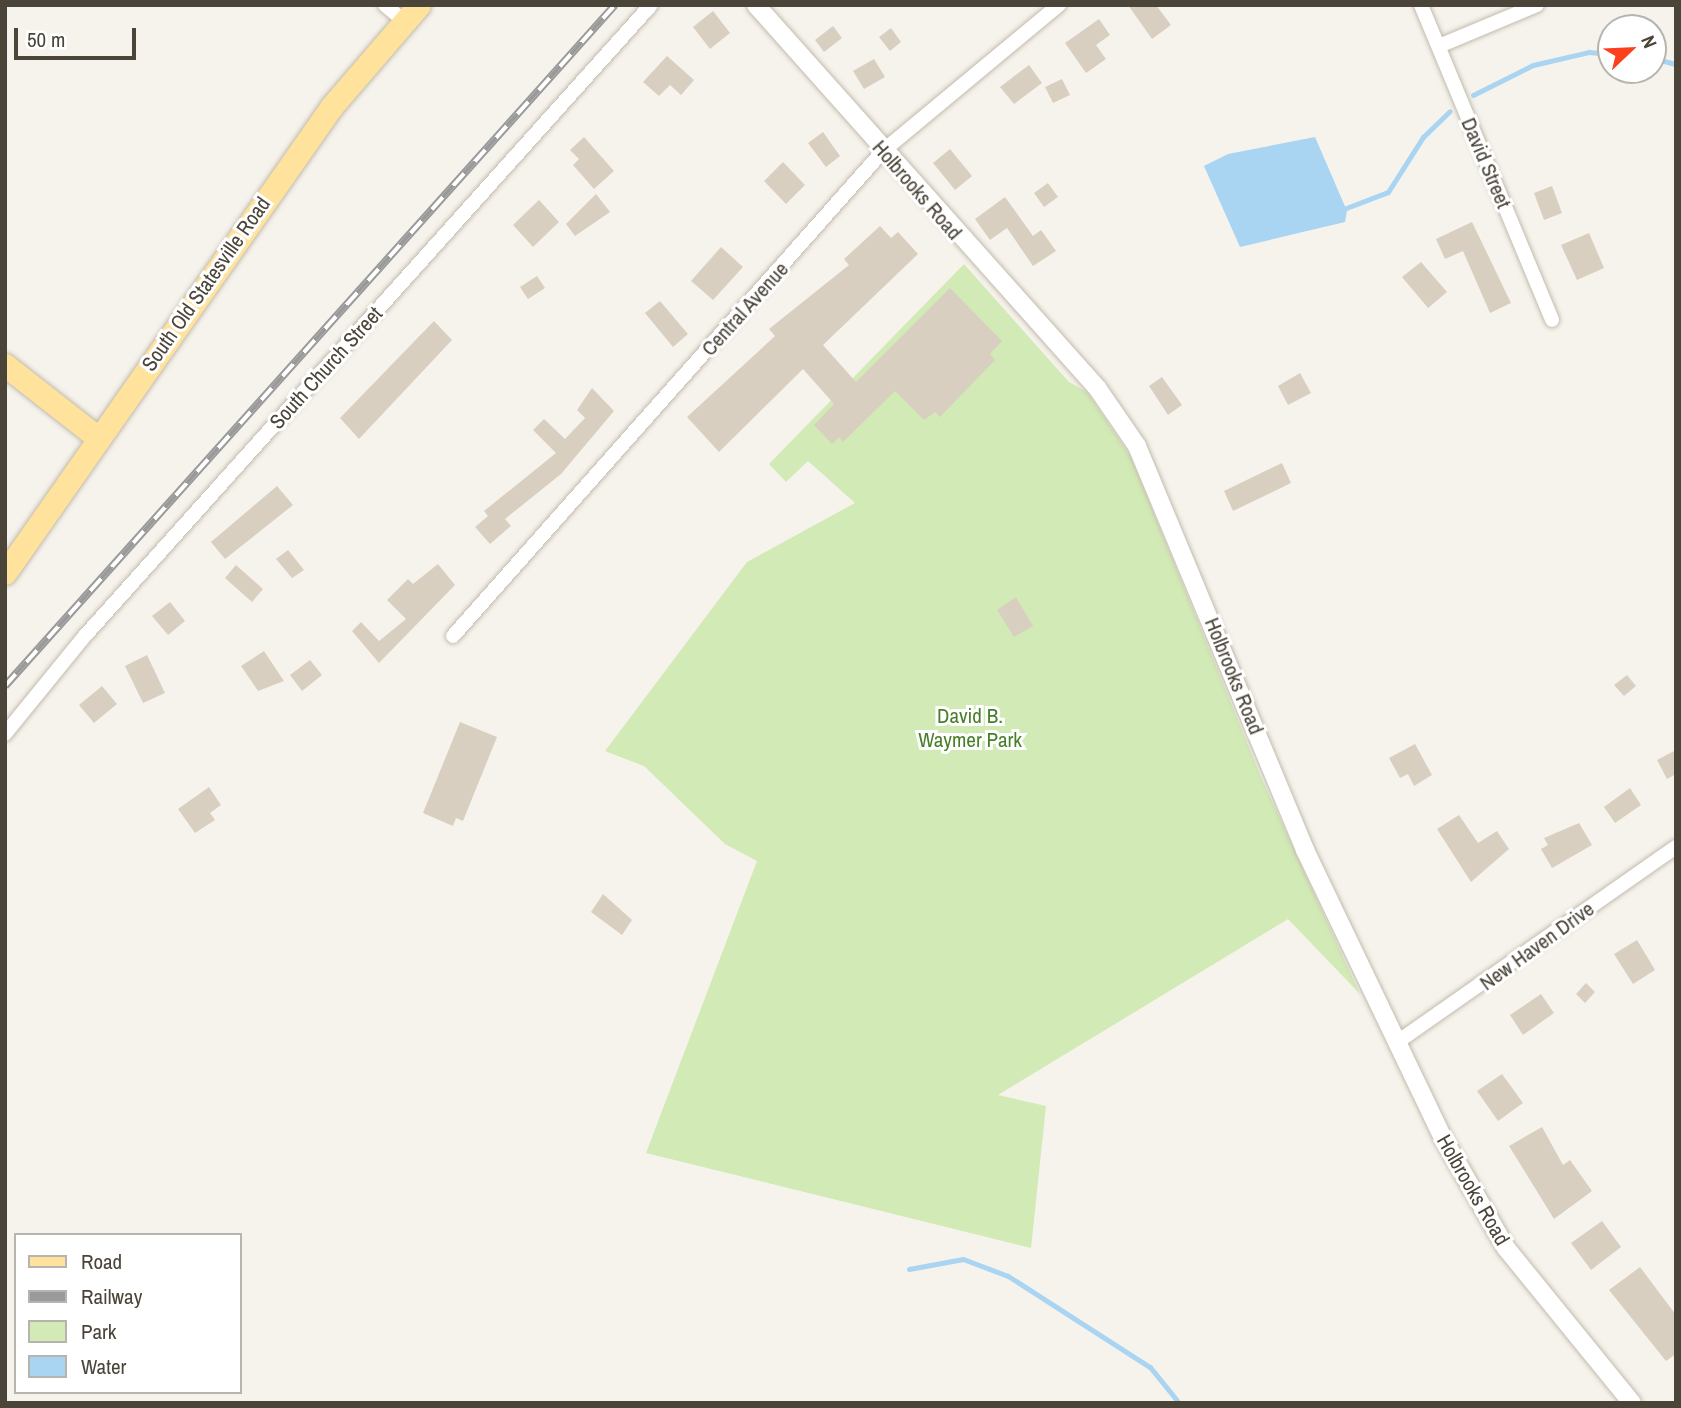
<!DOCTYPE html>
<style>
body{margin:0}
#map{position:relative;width:1681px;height:1408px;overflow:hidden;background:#f6f3ec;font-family:"Archivo Narrow",sans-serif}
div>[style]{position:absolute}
.green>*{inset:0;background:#d2eab5}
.water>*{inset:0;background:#a9d4f2}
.stream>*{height:5px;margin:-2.5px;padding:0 2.5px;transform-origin:2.5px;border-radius:2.5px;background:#a9d4f2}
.building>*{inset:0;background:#d8cfc1}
.roads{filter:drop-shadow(0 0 2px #c2bbae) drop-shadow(0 0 2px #c2bbae)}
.minor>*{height:14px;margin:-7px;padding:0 7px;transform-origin:7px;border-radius:7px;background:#fff}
.tertiary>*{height:18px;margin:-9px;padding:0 9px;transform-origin:9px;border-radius:9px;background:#fff}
.primary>*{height:23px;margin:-11.5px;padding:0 11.5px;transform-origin:11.5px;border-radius:11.5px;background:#ffe39c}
.rail>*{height:8px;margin-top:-4px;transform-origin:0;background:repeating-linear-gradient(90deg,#fff 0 16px,#9a9a9a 0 32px);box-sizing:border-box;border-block:2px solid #9a9a9a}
span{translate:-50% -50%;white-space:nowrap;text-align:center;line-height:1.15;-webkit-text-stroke:6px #fff;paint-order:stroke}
.street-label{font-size:21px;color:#4b4439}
.park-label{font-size:21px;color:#4a7f2a}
.frame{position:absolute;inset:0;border:7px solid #4b4439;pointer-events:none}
.legend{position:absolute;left:14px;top:1233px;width:228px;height:161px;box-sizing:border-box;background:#fff;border:2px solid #b7b4b0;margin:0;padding:9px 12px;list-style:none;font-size:21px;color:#4b4439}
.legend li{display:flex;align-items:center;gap:14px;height:35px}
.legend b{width:35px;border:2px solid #b7b4b0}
.north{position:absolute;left:1597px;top:14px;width:70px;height:70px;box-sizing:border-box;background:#fff;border:2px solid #b7b4b0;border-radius:50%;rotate:67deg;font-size:19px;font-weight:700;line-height:28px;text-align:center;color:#4b4439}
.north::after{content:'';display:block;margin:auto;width:24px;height:32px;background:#fc3f1d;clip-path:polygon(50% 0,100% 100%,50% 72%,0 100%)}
.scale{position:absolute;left:14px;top:28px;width:122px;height:32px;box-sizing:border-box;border:4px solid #4b4439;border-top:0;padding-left:9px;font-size:21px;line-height:24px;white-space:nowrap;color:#4b4439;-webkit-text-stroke:5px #fff;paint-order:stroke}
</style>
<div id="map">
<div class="green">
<i style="clip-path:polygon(964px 264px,1069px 382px,1087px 392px,1131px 457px,1261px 777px,1360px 994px,1288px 919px,998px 1095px,1046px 1106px,1031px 1248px,646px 1153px,757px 861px,725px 844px,644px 766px,605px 751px,747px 562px,855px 503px,808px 461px,786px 482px,769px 464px)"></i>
</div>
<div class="water">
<i style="clip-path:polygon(1315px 137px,1347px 211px,1345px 222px,1240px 247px,1204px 166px,1228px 154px)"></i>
</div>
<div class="stream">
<i style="left:1653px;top:58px;width:24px;rotate:15deg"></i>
<i style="left:1473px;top:95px;width:67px;rotate:-26.6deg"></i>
<i style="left:1533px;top:65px;width:57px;rotate:-13.1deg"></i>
<i style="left:1589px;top:52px;width:22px;rotate:5deg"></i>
<i style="left:1341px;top:210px;width:50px;rotate:-21deg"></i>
<i style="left:1388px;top:192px;width:65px;rotate:-57.5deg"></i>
<i style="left:1423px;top:137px;width:37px;rotate:-44deg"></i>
<i style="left:909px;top:1269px;width:55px;rotate:-10.5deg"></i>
<i style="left:963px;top:1259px;width:48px;rotate:20.7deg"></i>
<i style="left:1008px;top:1276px;width:169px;rotate:32.7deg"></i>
<i style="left:1150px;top:1367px;width:46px;rotate:51.1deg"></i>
</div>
<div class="building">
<i style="clip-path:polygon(1128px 5px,1156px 5px,1171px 25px,1152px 39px)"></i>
<i style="clip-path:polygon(713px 11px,730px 33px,710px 49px,693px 27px)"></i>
<i style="clip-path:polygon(1099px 19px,1110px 35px,1096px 45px,1106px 59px,1086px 73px,1065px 43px)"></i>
<i style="clip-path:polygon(833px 26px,842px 38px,824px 52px,815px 40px)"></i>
<i style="clip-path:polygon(891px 28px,901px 42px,890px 51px,879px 37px)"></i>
<i style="clip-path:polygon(667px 56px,694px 80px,681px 95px,670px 85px,659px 96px,643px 82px)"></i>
<i style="clip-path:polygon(874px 59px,885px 77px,864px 89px,853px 71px)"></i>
<i style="clip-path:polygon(1029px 65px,1042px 83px,1014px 104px,1000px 87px)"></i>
<i style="clip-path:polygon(1062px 79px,1070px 95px,1053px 103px,1045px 87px)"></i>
<i style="clip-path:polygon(823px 132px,840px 156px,826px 167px,808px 143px)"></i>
<i style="clip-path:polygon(584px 137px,614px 171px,594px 189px,573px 165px,579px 159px,570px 150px)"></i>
<i style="clip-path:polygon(950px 149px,972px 176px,955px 190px,933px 163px)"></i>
<i style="clip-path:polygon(783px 162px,805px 185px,786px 204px,764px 181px)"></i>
<i style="clip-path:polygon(1048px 183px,1058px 197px,1044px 207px,1034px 193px)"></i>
<i style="clip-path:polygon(1552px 186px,1562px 213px,1544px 220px,1534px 193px)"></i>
<i style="clip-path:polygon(596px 194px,610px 212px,575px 236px,566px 224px)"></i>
<i style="clip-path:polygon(1005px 197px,1033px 236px,1041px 230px,1056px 251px,1033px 266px,1007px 228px,990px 240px,975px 219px)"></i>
<i style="clip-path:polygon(539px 200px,559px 222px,533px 247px,513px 225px)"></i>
<i style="clip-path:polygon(1472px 222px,1511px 303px,1490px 313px,1463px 251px,1445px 259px,1436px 239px)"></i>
<i style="clip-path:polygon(880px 226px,891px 238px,898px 232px,918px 254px,823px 345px,856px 382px,950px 288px,1002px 341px,990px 354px,995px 360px,940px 417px,935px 412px,924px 420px,895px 391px,843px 442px,839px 437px,832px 444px,814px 425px,834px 404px,803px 369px,719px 452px,687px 417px,775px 336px,769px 329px,849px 265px,844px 259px)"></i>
<i style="clip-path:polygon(1589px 233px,1604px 268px,1577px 280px,1561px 245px)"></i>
<i style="clip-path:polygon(721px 247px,743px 267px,713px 300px,691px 281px)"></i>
<i style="clip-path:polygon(1421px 262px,1447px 292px,1428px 308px,1402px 277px)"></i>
<i style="clip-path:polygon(537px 276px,545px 288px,528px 299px,520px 287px)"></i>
<i style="clip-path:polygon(660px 301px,688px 334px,673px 347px,645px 313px)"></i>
<i style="clip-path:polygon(434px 321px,452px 340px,359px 439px,340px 418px)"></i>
<i style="clip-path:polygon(1300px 373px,1311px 393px,1288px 405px,1278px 386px)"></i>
<i style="clip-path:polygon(1162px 377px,1182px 405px,1168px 415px,1149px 386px)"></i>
<i style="clip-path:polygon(592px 388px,614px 411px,561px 474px,505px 519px,511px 526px,490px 544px,475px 527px,488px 516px,484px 511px,556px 453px,533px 430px,544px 419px,565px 439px,585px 418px,577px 410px)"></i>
<i style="clip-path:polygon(1282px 463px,1291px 483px,1233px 511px,1224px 491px)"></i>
<i style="clip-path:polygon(277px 486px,293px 505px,225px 559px,211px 542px)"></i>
<i style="clip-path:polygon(288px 550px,304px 570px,292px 578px,276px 559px)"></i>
<i style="clip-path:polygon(438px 564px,455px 585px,379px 663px,352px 631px,361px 622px,379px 641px,406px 619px,387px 600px,408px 579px,413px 584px)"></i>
<i style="clip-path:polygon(236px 565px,263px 589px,252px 602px,225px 578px)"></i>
<i style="clip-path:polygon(1016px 597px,1033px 626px,1014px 637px,997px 610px)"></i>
<i style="clip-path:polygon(170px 602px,185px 621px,168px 635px,152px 616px)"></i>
<i style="clip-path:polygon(264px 651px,284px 681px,258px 691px,241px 666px)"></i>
<i style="clip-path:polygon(147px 655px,165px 693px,143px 703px,125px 666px)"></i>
<i style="clip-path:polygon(310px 660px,322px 675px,302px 691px,290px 675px)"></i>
<i style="clip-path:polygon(1627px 675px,1636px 686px,1624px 696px,1614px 685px)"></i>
<i style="clip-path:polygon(102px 686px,117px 704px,94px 723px,79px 705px)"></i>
<i style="clip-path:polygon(460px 722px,497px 737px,463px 821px,456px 818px,453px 826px,423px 813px)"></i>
<i style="clip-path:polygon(1415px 744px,1432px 775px,1414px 786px,1408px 774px,1400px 778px,1389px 758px)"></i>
<i style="clip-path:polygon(1676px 750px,1676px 774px,1667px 779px,1657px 760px)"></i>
<i style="clip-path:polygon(209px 787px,221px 805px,210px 813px,215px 820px,195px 833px,178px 809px)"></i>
<i style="clip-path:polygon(1630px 788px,1641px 805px,1615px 823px,1604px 807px)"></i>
<i style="clip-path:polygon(1459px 815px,1478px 843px,1497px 831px,1509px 849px,1471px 882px,1437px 829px)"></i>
<i style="clip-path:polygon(1579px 823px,1592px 845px,1552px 868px,1541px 849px,1548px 845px,1544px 838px)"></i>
<i style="clip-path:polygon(603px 894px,632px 920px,622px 935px,591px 912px)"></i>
<i style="clip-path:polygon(1637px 940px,1655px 970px,1633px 984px,1614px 954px)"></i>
<i style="clip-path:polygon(1586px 983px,1595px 992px,1585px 1003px,1576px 994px)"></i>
<i style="clip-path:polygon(1541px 994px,1554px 1013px,1523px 1035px,1510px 1015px)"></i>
<i style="clip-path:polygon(1502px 1074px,1523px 1103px,1498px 1121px,1477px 1091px)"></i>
<i style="clip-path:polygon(1542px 1127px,1563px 1165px,1570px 1160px,1592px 1191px,1554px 1219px,1509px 1146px)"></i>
<i style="clip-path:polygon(1602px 1221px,1621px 1247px,1591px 1270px,1571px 1243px)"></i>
<i style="clip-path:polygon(1640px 1267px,1676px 1315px,1676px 1354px,1666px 1361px,1609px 1290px)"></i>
</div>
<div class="roads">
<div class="minor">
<i style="left:385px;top:5px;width:23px;rotate:40deg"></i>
<i style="left:1421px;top:5px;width:341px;rotate:67.4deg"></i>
<i style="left:1439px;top:46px;width:106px;rotate:-22.7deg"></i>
<i style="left:453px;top:636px;width:648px;rotate:-48.44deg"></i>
<i style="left:883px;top:151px;width:229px;rotate:-39.7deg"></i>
<i style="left:5px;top:734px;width:124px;rotate:-50.9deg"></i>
<i style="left:83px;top:638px;width:850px;rotate:-48.1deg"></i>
<i style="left:1396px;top:1043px;width:342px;rotate:-35deg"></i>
</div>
<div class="tertiary">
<i style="left:756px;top:5px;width:514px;rotate:48.31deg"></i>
<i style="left:1098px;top:389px;width:69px;rotate:55.6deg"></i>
<i style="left:1137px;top:446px;width:438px;rotate:67.4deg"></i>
<i style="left:1305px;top:850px;width:319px;rotate:64.4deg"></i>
<i style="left:1443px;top:1138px;width:127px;rotate:60.2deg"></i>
<i style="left:1506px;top:1248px;width:200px;rotate:50.9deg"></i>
</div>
<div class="primary">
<i style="left:5px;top:365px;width:118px;rotate:38.1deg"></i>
<i style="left:5px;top:573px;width:570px;rotate:-55deg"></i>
<i style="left:332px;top:106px;width:133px;rotate:-49.3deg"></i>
</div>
</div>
<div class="rail">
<i style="left:5px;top:686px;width:914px;rotate:-48.15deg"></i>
</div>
<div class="street-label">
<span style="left:1486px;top:163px;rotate:67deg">David Street</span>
<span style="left:917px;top:190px;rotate:49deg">Holbrooks Road</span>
<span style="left:206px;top:284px;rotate:-55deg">South Old Statesville Road</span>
<span style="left:745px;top:309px;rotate:-48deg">Central Avenue</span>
<span style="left:326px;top:368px;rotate:-48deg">South Church Street</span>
<span style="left:1234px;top:676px;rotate:68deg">Holbrooks Road</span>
<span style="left:1537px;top:946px;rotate:-36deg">New Haven Drive</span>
<span style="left:1473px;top:1190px;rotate:60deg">Holbrooks Road</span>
</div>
<div class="park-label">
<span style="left:970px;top:728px">David B.<br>Waymer Park</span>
</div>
<div class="frame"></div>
<ul class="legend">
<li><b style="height:9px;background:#ffe39c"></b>Road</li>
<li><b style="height:9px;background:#9a9a9a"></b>Railway</li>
<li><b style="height:19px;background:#d2eab5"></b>Park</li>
<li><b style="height:19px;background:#a9d4f2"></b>Water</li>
</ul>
<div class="north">N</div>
<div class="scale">50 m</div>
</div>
